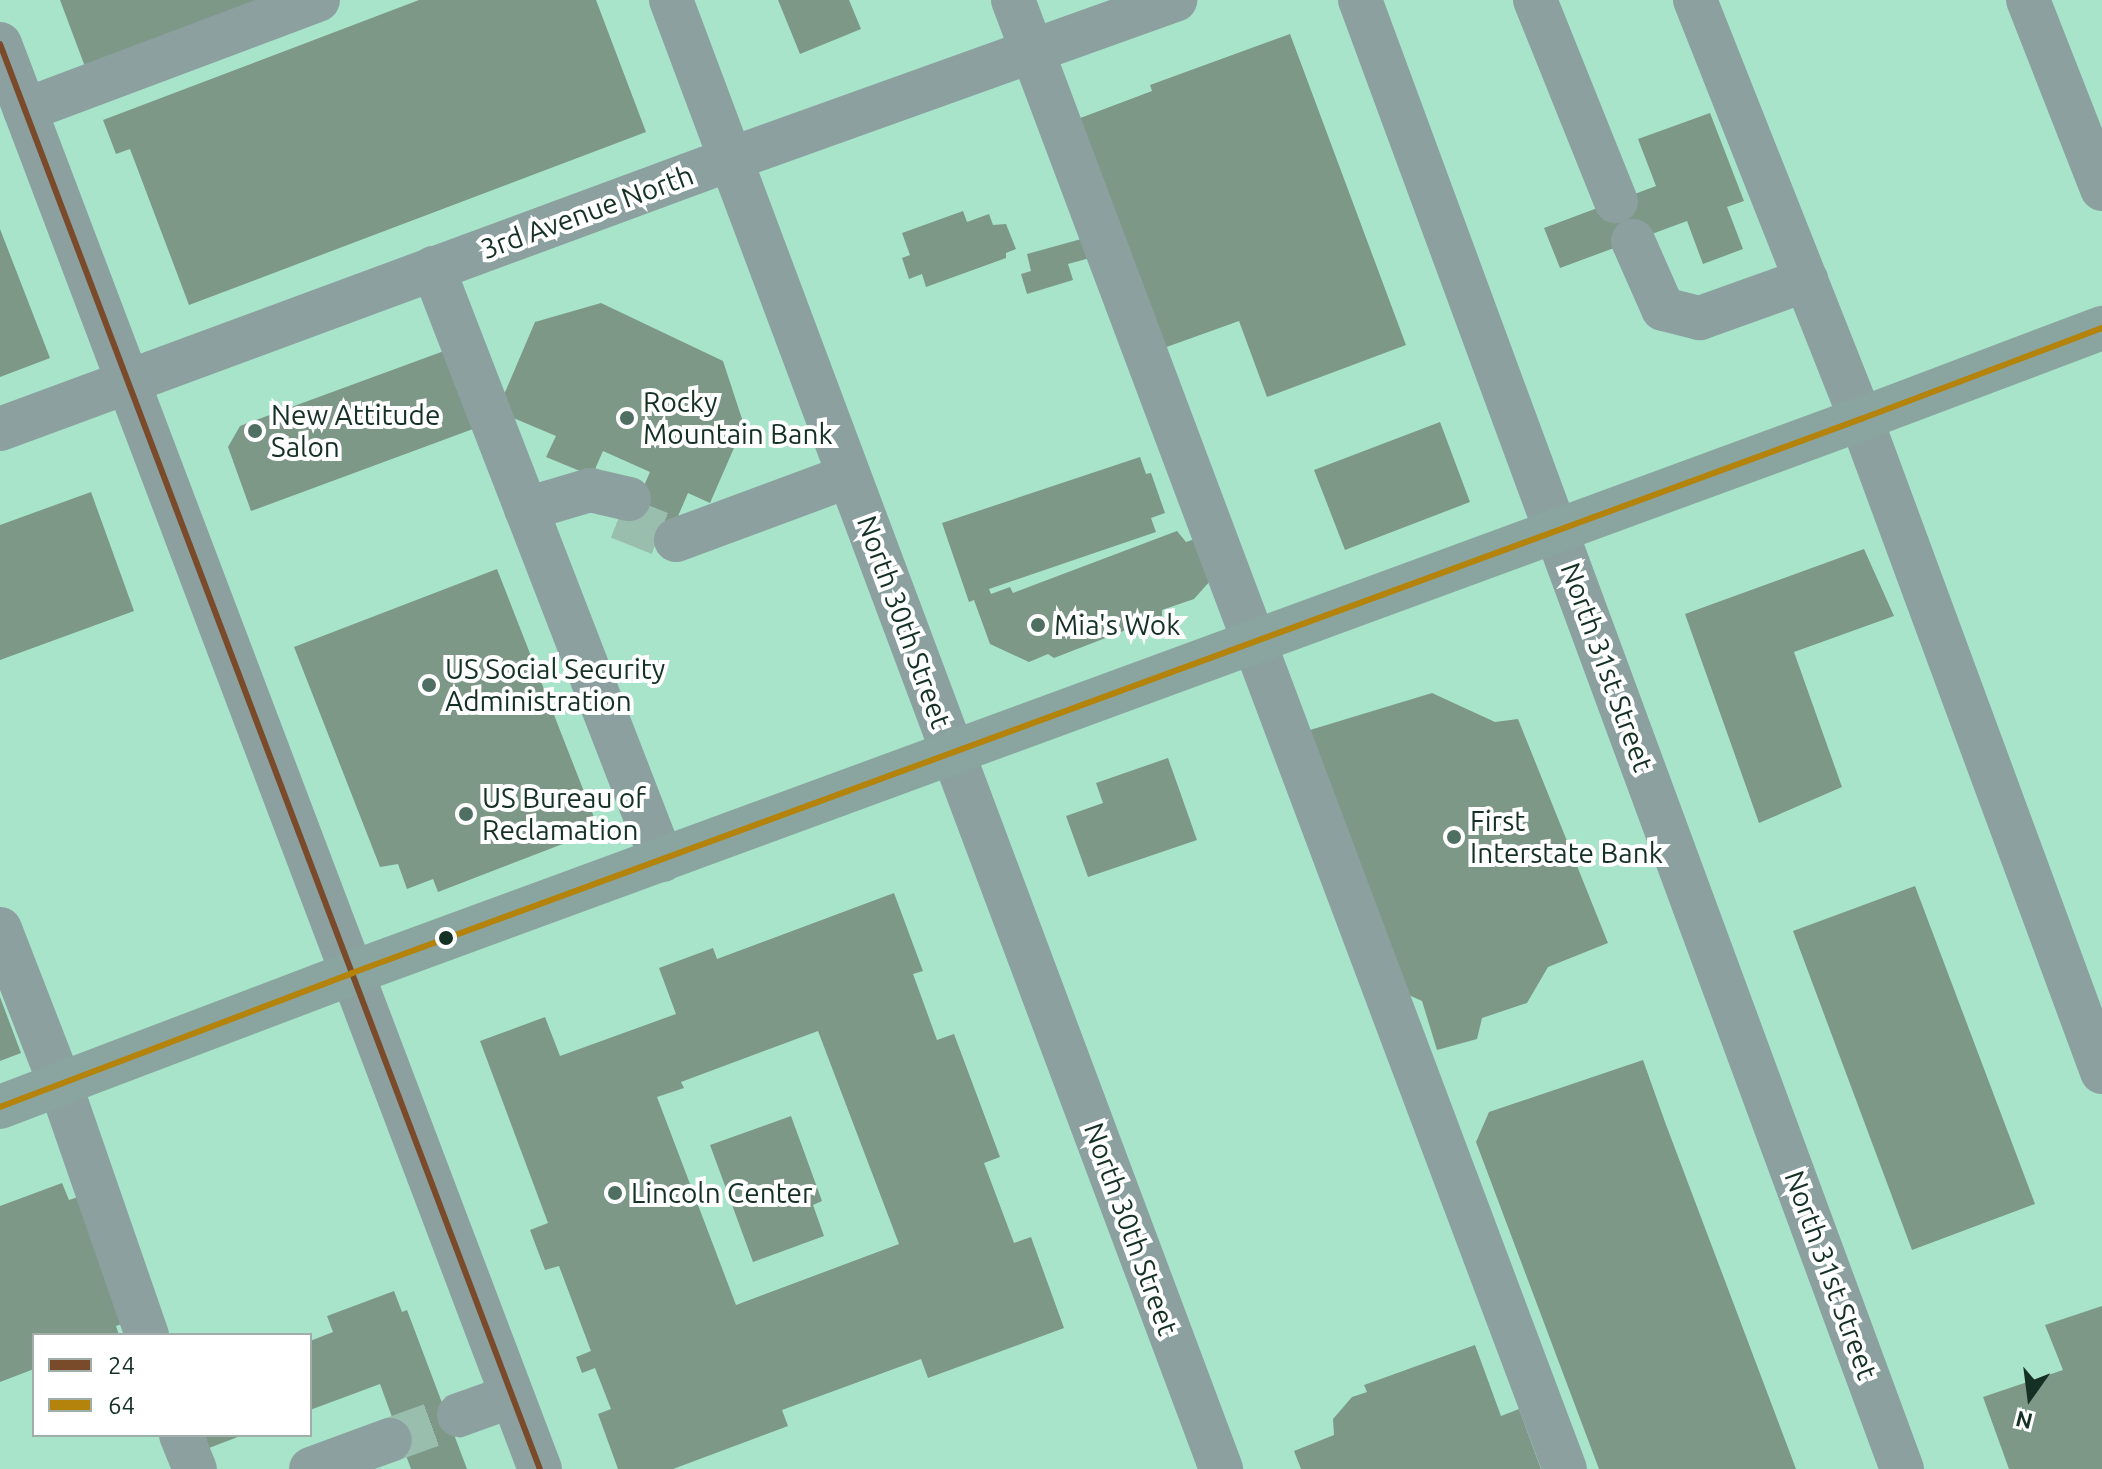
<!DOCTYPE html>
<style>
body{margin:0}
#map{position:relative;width:2102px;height:1469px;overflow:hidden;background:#bae1d0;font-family:Ubuntu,sans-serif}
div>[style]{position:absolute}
.built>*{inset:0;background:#a7e4ca}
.building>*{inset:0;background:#7e9888}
.minor-tunnel>*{height:44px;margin-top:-22px;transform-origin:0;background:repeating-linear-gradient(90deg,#99beae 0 44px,transparent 0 66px)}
.minor>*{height:44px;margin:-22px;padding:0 22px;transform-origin:22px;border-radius:22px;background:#8ca0a0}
.major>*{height:44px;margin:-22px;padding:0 22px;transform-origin:22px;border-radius:22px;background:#8aa59f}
.bus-1>*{height:6px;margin:-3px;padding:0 3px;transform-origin:3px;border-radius:3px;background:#7a4b2a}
.bus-2>*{height:6px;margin:-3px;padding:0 3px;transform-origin:3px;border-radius:3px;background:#b3830b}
.dots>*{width:22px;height:22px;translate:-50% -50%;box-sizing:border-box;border:4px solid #fff;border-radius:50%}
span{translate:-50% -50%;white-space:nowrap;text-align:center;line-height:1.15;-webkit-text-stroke:8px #fff;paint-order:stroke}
.street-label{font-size:28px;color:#153126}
.poi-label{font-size:28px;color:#153126}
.left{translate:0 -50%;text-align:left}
.legend{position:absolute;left:32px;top:1333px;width:280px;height:104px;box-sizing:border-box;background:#fff;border:2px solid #a1ada8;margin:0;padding:10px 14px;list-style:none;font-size:24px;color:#153126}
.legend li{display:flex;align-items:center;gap:16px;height:40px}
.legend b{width:40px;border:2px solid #a1ada8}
.north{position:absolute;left:1990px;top:1357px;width:80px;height:80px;-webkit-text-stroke:6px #fff;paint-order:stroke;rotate:194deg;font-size:22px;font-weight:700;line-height:32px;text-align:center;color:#153126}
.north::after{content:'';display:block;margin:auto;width:28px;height:36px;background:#153126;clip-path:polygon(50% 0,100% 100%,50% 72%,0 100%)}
</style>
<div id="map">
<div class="built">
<i style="clip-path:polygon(evenodd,0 0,2102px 0,2102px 1469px,0 1469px,0 0,34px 1335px,310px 1335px,310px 1435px,34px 1435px,34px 1335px)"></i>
</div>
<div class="building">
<i style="clip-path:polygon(60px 0,281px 0,87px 72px)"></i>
<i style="clip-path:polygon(419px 0,596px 0,646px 132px,189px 305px,130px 149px,116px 154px,103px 120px)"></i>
<i style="clip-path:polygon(778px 0,849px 0,861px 29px,800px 54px)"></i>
<i style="clip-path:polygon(1290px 34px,1406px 345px,1267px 397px,1239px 321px,1161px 349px,1075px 120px,1152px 91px,1150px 85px)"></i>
<i style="clip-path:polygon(1710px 113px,1744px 201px,1727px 207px,1743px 249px,1703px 264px,1687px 221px,1560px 268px,1544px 228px,1656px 186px,1638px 139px)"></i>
<i style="clip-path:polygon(963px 211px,967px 222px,989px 214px,993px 225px,1006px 224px,1016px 249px,1006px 253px,1006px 258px,926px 287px,922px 274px,909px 279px,902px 258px,910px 255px,902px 233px)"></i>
<i style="clip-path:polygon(0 229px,50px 358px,0 377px)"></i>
<i style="clip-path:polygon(1085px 238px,1090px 258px,1068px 264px,1073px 280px,1027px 294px,1021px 274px,1031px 271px,1027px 254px)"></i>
<i style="clip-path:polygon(601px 303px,723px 361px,744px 425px,710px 503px,688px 493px,666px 544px,626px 527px,650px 472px,603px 451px,592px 476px,546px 457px,556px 436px,497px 411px,535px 322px)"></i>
<i style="clip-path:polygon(444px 351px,473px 429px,251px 511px,228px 447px,240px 426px)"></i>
<i style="clip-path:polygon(1440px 422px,1470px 502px,1345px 550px,1314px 470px)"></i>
<i style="clip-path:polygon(1140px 457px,1146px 474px,1151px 473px,1165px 513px,1151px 518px,1156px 532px,989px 589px,991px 594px,1010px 587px,1013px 593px,1177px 531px,1186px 542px,1195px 539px,1211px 580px,1194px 599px,1162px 610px,1162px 616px,1054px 658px,1048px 654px,1029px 662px,990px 644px,974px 600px,969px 602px,942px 523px)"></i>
<i style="clip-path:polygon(91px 492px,134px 611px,0 660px,0 525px)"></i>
<i style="clip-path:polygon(1864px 549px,1894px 616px,1794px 652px,1842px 787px,1759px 823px,1685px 614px)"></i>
<i style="clip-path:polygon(497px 569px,599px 830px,438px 892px,433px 879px,407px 889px,398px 864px,380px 867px,294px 647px)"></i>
<i style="clip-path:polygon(1432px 693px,1495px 722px,1518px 719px,1608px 943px,1548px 967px,1527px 1003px,1482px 1018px,1477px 1039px,1437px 1050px,1422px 1001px,1389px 986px,1310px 730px)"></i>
<i style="clip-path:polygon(1168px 758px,1197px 840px,1088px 877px,1066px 816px,1103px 803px,1096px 783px)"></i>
<i style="clip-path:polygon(1915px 886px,2035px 1204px,1912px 1250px,1793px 931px)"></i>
<i style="clip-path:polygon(evenodd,894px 893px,923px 971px,913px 974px,937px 1040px,954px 1034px,1000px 1157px,984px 1163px,1014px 1243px,1031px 1237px,1064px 1328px,928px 1378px,921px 1359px,782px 1410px,788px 1426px,673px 1469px,618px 1469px,598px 1414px,611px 1409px,595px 1368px,582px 1373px,576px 1357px,591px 1351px,559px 1266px,545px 1270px,530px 1230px,548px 1223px,480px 1041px,545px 1017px,560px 1056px,676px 1014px,659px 968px,713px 948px,717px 959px,894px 893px,818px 1031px,899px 1244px,736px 1305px,657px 1097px,684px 1088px,681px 1082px,818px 1031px)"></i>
<i style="clip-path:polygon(0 997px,21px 1053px,0 1061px)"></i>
<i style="clip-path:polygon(1643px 1060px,1665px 1122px,1796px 1469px,1599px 1469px,1476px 1142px,1489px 1112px)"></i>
<i style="clip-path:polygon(791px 1116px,822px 1201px,813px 1205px,824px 1236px,753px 1262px,710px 1145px)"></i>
<i style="clip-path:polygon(62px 1183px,69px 1200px,81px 1196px,128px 1322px,116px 1326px,119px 1335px,34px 1335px,34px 1369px,0 1382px,0 1206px)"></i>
<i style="clip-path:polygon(394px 1291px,402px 1312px,407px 1310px,467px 1469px,411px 1469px,380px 1384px,310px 1410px,310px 1341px,333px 1332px,327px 1316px)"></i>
<i style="clip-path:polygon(2102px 1306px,2102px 1469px,2009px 1469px,1983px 1397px,2063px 1370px,2045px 1325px)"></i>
<i style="clip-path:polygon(1475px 1345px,1501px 1416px,1519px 1409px,1541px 1469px,1301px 1469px,1294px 1451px,1334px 1435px,1333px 1419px,1352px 1397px,1367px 1392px,1364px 1385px)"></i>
<i style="clip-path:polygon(205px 1435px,243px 1435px,209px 1448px)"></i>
</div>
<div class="minor-tunnel">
<i style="left:619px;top:517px;width:61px;rotate:22deg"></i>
<i style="left:390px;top:1440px;width:73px;rotate:-19.9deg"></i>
</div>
<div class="minor">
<i style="left:671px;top:0;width:1569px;rotate:69.47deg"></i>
<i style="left:1013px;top:0;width:1569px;rotate:69.41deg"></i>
<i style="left:1360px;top:0;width:1566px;rotate:69.75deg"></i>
<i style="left:1535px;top:0;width:217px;rotate:68.1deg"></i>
<i style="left:1695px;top:0;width:451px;rotate:68.4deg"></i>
<i style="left:1861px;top:419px;width:696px;rotate:69.74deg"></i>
<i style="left:2028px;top:0;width:203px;rotate:68.6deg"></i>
<i style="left:0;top:44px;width:1524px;rotate:69.25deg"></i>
<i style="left:25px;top:110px;width:313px;rotate:-20.6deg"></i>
<i style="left:1633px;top:241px;width:74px;rotate:66.2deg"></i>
<i style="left:1663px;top:309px;width:38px;rotate:14deg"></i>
<i style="left:1700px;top:318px;width:113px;rotate:-19.7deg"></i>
<i style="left:433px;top:268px;width:635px;rotate:68.85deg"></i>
<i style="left:0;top:429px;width:779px;rotate:-20.27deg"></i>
<i style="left:731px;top:159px;width:472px;rotate:-19.7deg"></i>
<i style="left:526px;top:509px;width:67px;rotate:-16.5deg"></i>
<i style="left:590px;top:490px;width:40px;rotate:13deg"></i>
<i style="left:676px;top:540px;width:184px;rotate:-20.3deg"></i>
<i style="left:0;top:929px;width:166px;rotate:68.8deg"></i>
<i style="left:60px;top:1084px;width:266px;rotate:70.9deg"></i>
<i style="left:459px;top:1415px;width:56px;rotate:-19.7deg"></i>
<i style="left:181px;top:1435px;width:37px;rotate:68deg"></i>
<i style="left:311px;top:1469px;width:84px;rotate:-20.2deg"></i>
</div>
<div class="major">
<i style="left:0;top:1107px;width:377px;rotate:-20.8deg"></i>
<i style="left:352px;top:973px;width:1607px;rotate:-20.16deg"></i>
<i style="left:1861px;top:419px;width:258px;rotate:-20.7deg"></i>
</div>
<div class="bus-1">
<i style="left:0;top:44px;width:1524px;rotate:69.25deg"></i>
</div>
<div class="bus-2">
<i style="left:0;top:1107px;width:377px;rotate:-20.8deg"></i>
<i style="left:352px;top:973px;width:1607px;rotate:-20.16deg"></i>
<i style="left:1861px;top:419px;width:258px;rotate:-20.7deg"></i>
</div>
<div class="dots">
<i style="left:627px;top:418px;background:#4f6f62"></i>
<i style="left:255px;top:431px;background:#4f6f62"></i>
<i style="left:1038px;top:625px;background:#4f6f62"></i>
<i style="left:429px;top:685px;background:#4f6f62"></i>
<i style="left:466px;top:814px;background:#4f6f62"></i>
<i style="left:1454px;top:837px;background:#4f6f62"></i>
<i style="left:446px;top:938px;background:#153126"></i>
<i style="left:615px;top:1193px;background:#4f6f62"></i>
</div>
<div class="street-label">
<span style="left:587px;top:212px;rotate:-20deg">3rd Avenue North</span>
<span style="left:904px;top:622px;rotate:70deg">North 30th Street</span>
<span style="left:1607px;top:667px;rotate:70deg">North 31st Street</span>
<span style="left:1131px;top:1229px;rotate:70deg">North 30th Street</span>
<span style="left:1831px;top:1275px;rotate:70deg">North 31st Street</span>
</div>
<div class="poi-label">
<span class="left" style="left:643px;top:418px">Rocky<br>Mountain Bank</span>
<span class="left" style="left:271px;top:431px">New Attitude<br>Salon</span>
<span class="left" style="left:1054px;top:625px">Mia's Wok</span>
<span class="left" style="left:445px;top:685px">US Social Security<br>Administration</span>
<span class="left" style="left:482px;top:814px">US Bureau of<br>Reclamation</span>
<span class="left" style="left:1470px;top:837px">First<br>Interstate Bank</span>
<span class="left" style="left:631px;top:1193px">Lincoln Center</span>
</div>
<ul class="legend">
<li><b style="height:10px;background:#7a4b2a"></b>24</li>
<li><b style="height:10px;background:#b3830b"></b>64</li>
</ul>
<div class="north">N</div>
</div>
